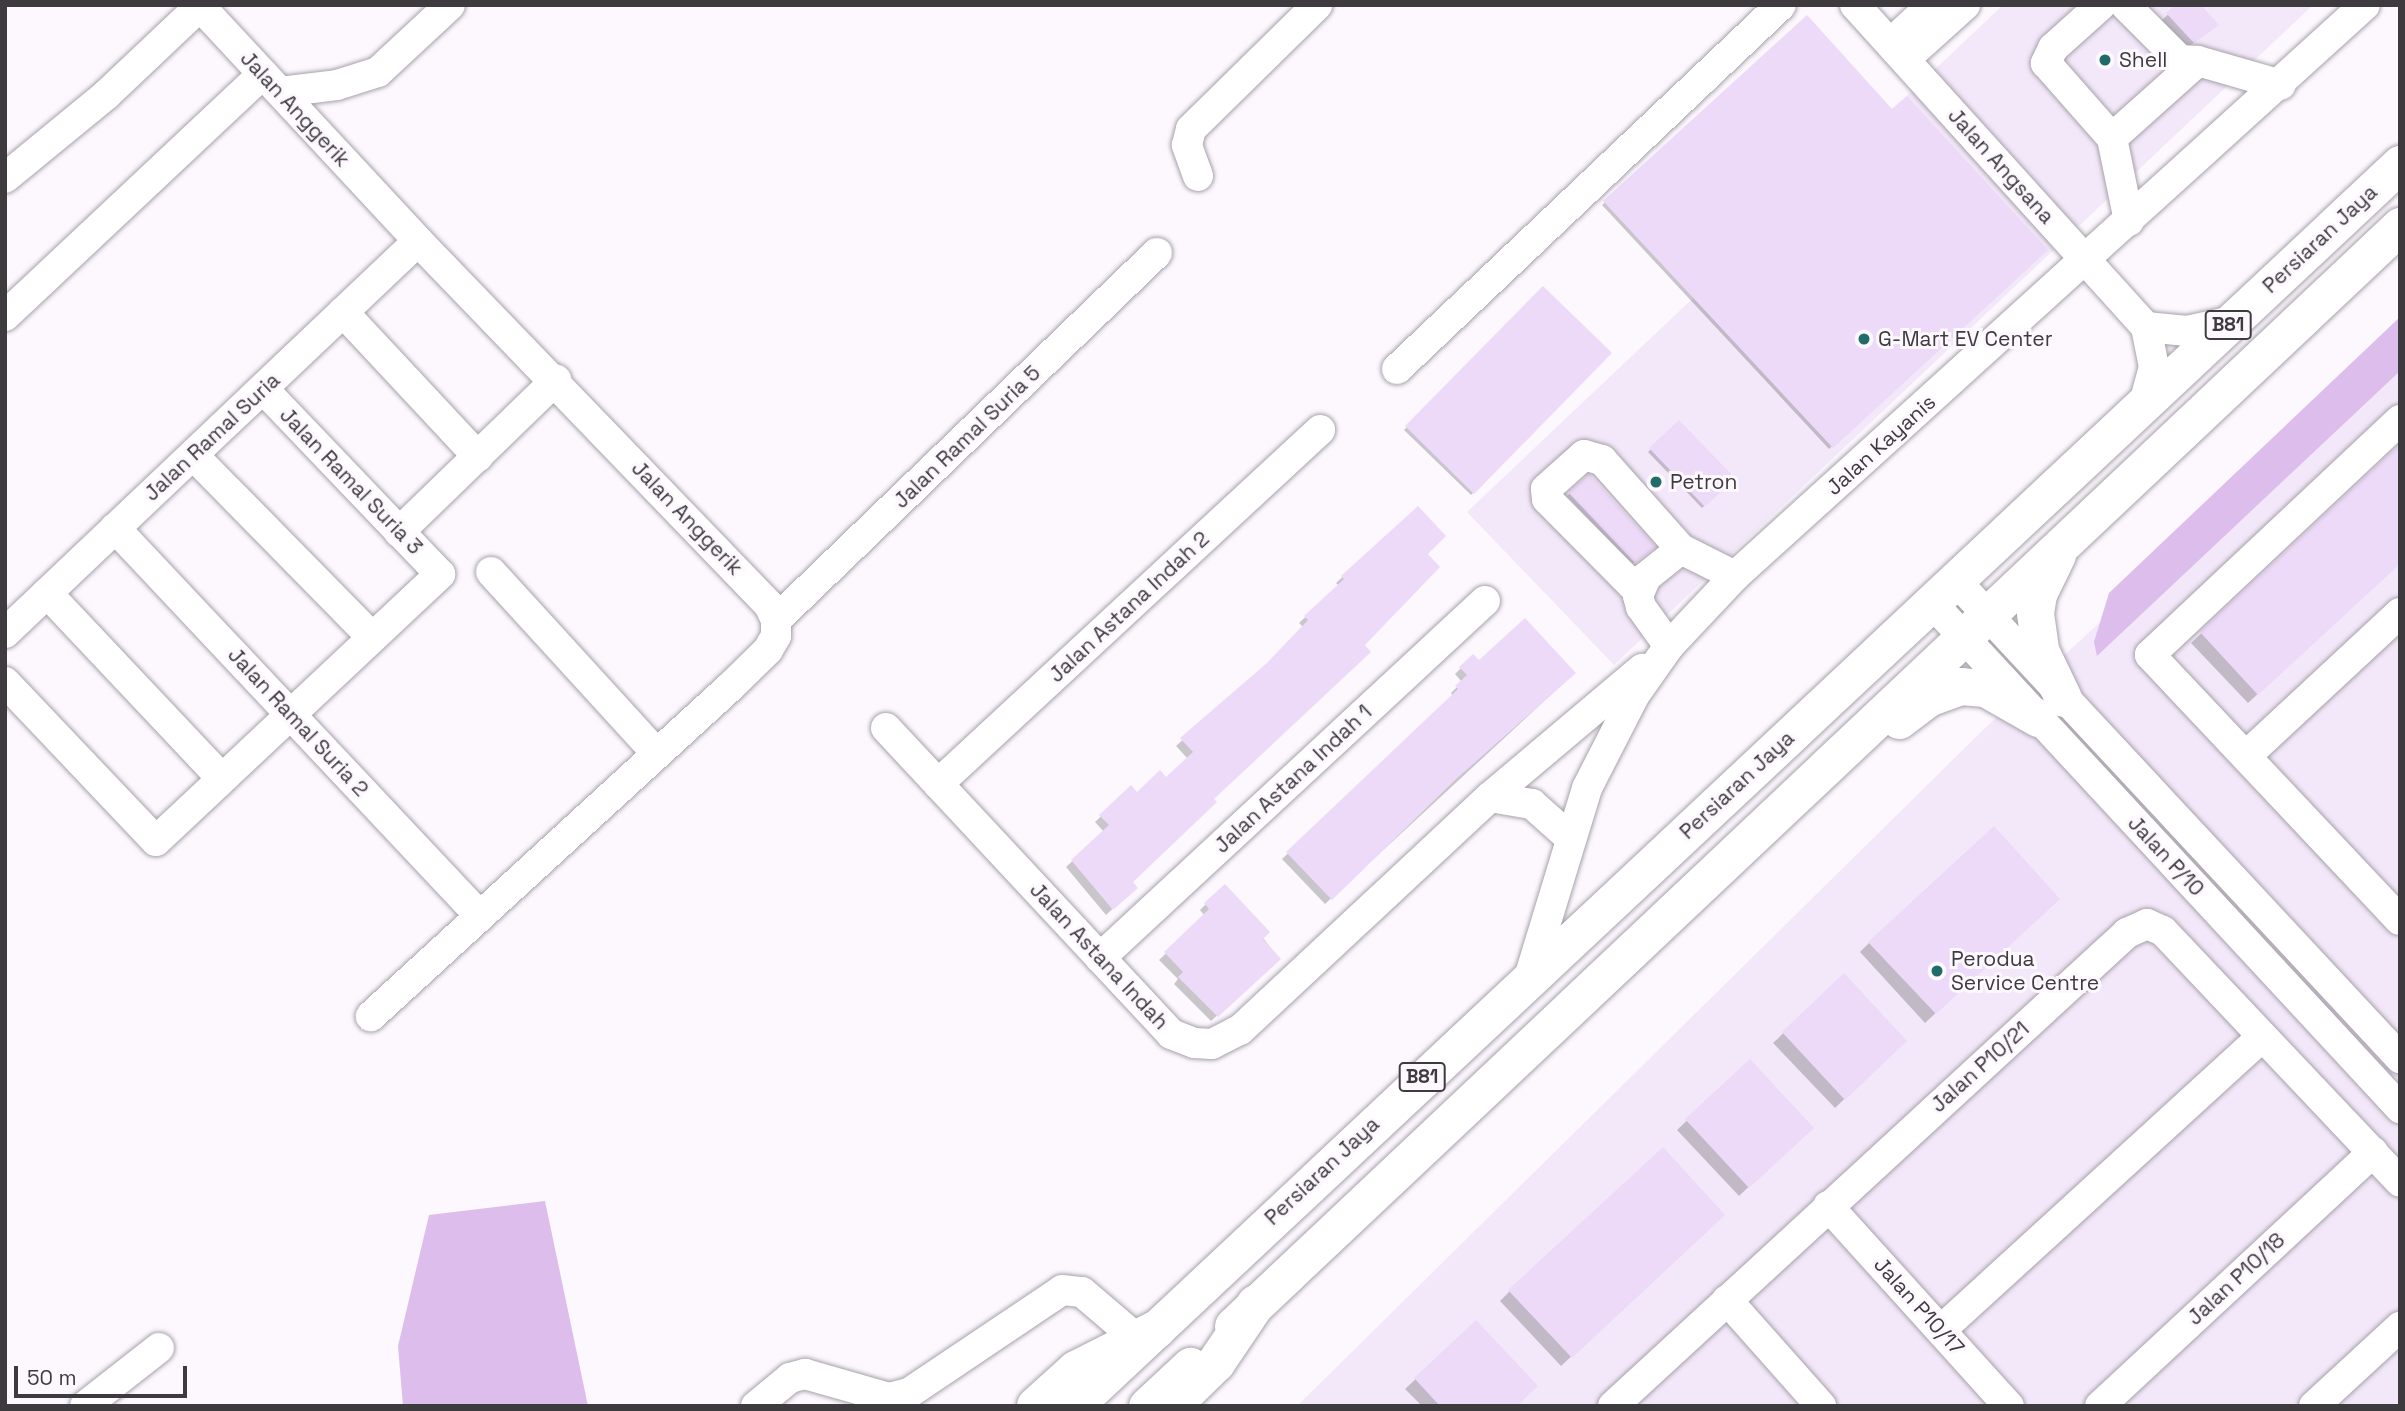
<!DOCTYPE html>
<style>
body{margin:0}
#map{position:relative;width:2405px;height:1411px;overflow:hidden;background:#fcf8fe;font-family:"Space Grotesk",sans-serif}
div>[style]{position:absolute}
.built>*{inset:0;background:#f3e8f9}
.green>*{inset:0;background:#ddbdec}
.shadow>*{inset:0;background:#0003}
.building>*{inset:0;background:#edd9f8}
.roads{filter:drop-shadow(0 0 2px #a8a1ab) drop-shadow(0 0 2px #a8a1ab)}
.minor>*{height:30px;margin:-15px;padding:0 15px;transform-origin:15px;border-radius:15px;background:#fff}
.major>*{height:37px;margin:-18.5px;padding:0 18.5px;transform-origin:18.5px;border-radius:18.5px;background:#fff}
.highway>*{height:38px;margin:-19px;padding:0 19px;transform-origin:19px;border-radius:19px;background:#fff}
.dots>*{width:19px;height:19px;translate:-50% -50%;box-sizing:border-box;border:4px solid #fcf8fe;border-radius:50%}
span{translate:-50% -50%;white-space:nowrap;text-align:center;line-height:1.15;-webkit-text-stroke:6px #fcf8fe;paint-order:stroke}
.shield-label span{padding:2px 5px;background:#fcf8fe;border:2px solid;border-radius:5px;-webkit-text-stroke-width:0}
.shield-label{font-size:19px;color:#3e3b3f;font-weight:700}
.poi-label{font-size:21px;color:#3e3b3f}
.left{translate:0 -50%;text-align:left}
.street-label{font-size:21px;color:#3e3b3f}
.frame{position:absolute;inset:0;border:7px solid #3e3b3f;pointer-events:none}
.scale{position:absolute;left:14px;top:1366px;width:173px;height:32px;box-sizing:border-box;border:4px solid #3e3b3f;border-top:0;padding-left:9px;font-size:21px;line-height:24px;white-space:nowrap;color:#3e3b3f;-webkit-text-stroke:5px #fcf8fe;paint-order:stroke}
</style>
<div id="map">
<div class="built">
<i style="clip-path:polygon(2003px 5px,2313px 5px,1614px 665px,1467px 512px)"></i>
<i style="clip-path:polygon(2400px 346px,2400px 1406px,1297px 1406px,1982px 731px)"></i>
</div>
<div class="green">
<i style="clip-path:polygon(2400px 317px,2400px 371px,2097px 656px,2094px 642px,2109px 593px)"></i>
<i style="clip-path:polygon(545px 1201px,588px 1406px,403px 1406px,398px 1346px,429px 1215px)"></i>
</div>
<div class="shadow">
<i style="clip-path:polygon(2178px 5px,2210px 30px,2187px 48px,2161px 21px)"></i>
<i style="clip-path:polygon(1807px 18px,1892px 111px,2046px 250px,1829px 449px,1602px 205px)"></i>
<i style="clip-path:polygon(1543px 289px,1609px 353px,1471px 495px,1404px 430px)"></i>
<i style="clip-path:polygon(1679px 422px,1733px 478px,1702px 508px,1648px 452px)"></i>
<i style="clip-path:polygon(2400px 447px,2400px 563px,2248px 703px,2191px 643px)"></i>
<i style="clip-path:polygon(1588px 477px,1653px 547px,1632px 564px,1567px 496px)"></i>
<i style="clip-path:polygon(1418px 508px,1212px 799px,1130px 882px,1136px 887px,1106px 915px,1066px 867px,1104px 832px,1095px 822px,1131px 788px,1137px 794px,1166px 779px,1188px 759px,1176px 746px,1266px 665px,1303px 627px,1299px 623px,1339px 586px,1336px 583px)"></i>
<i style="clip-path:polygon(1479px 662px,1568px 679px,1325px 904px,1282px 859px,1453px 696px,1451px 693px,1462px 682px,1455px 674px,1461px 668px)"></i>
<i style="clip-path:polygon(1224px 886px,1279px 959px,1211px 1021px,1174px 984px,1178px 979px,1159px 960px,1205px 916px,1200px 910px)"></i>
<i style="clip-path:polygon(2048px 909px,1925px 1023px,1860px 952px,1869px 943px)"></i>
<i style="clip-path:polygon(1844px 976px,1905px 1041px,1835px 1108px,1773px 1043px)"></i>
<i style="clip-path:polygon(1749px 1061px,1802px 1137px,1739px 1196px,1677px 1130px)"></i>
<i style="clip-path:polygon(1713px 1224px,1561px 1366px,1500px 1301px,1510px 1291px)"></i>
<i style="clip-path:polygon(1476px 1323px,1516px 1406px,1422px 1406px,1405px 1389px)"></i>
</div>
<div class="building">
<i style="clip-path:polygon(2175px 5px,2201px 5px,2219px 25px,2194px 43px,2166px 13px)"></i>
<i style="clip-path:polygon(1807px 15px,1892px 109px,1907px 96px,2048px 250px,1833px 448px,1603px 201px)"></i>
<i style="clip-path:polygon(1543px 286px,1612px 353px,1474px 494px,1405px 426px)"></i>
<i style="clip-path:polygon(1679px 420px,1735px 478px,1705px 507px,1649px 448px)"></i>
<i style="clip-path:polygon(2400px 444px,2400px 564px,2258px 695px,2200px 632px)"></i>
<i style="clip-path:polygon(1589px 474px,1656px 547px,1635px 563px,1568px 492px)"></i>
<i style="clip-path:polygon(1418px 506px,1446px 536px,1428px 554px,1440px 567px,1365px 645px,1371px 652px,1214px 799px,1217px 802px,1133px 882px,1138px 888px,1113px 910px,1071px 860px,1109px 825px,1099px 815px,1131px 785px,1137px 792px,1160px 770px,1166px 777px,1193px 752px,1180px 738px,1267px 663px,1308px 620px,1304px 616px,1344px 579px,1341px 576px)"></i>
<i style="clip-path:polygon(1525px 618px,1576px 673px,1455px 780px,1332px 900px,1286px 852px,1458px 689px,1455px 686px,1467px 675px,1459px 667px,1473px 654px,1479px 660px)"></i>
<i style="clip-path:polygon(1994px 826px,2060px 899px,1936px 1014px,1868px 942px)"></i>
<i style="clip-path:polygon(1225px 884px,1270px 932px,1263px 939px,1281px 959px,1218px 1017px,1178px 977px,1183px 972px,1164px 952px,1209px 909px,1204px 903px)"></i>
<i style="clip-path:polygon(1844px 973px,1907px 1041px,1845px 1100px,1782px 1032px)"></i>
<i style="clip-path:polygon(1750px 1059px,1814px 1128px,1749px 1188px,1685px 1119px)"></i>
<i style="clip-path:polygon(1663px 1147px,1725px 1215px,1572px 1358px,1508px 1290px)"></i>
<i style="clip-path:polygon(1476px 1320px,1538px 1386px,1517px 1406px,1440px 1406px,1414px 1378px)"></i>
</div>
<div class="roads">
<div class="minor">
<i style="left:199px;top:5px;width:322px;rotate:47.1deg"></i>
<i style="left:418px;top:241px;width:506px;rotate:46.04deg"></i>
<i style="left:769px;top:605px;width:17px;rotate:65deg"></i>
<i style="left:776px;top:620px;width:16px;rotate:90deg"></i>
<i style="left:776px;top:636px;width:16px;rotate:120deg"></i>
<i style="left:768px;top:650px;width:54px;rotate:135.7deg"></i>
<i style="left:729px;top:688px;width:486px;rotate:137.5deg"></i>
<i style="left:1855px;top:5px;width:434px;rotate:47.9deg"></i>
<i style="left:2146px;top:327px;width:41px;rotate:78.7deg"></i>
<i style="left:2154px;top:367px;width:41px;rotate:105.4deg"></i>
<i style="left:2101px;top:5px;width:64px;rotate:138.1deg"></i>
<i style="left:2053px;top:48px;width:17px;rotate:115deg"></i>
<i style="left:2046px;top:63px;width:100px;rotate:48.7deg"></i>
<i style="left:2125px;top:5px;width:78px;rotate:45deg"></i>
<i style="left:2180px;top:60px;width:18px;rotate:3deg"></i>
<i style="left:1891px;top:43px;width:56px;rotate:-42.8deg"></i>
<i style="left:1905px;top:59px;width:81px;rotate:-42deg"></i>
<i style="left:280px;top:92px;width:57px;rotate:-7deg"></i>
<i style="left:337px;top:85px;width:43px;rotate:-17.6deg"></i>
<i style="left:378px;top:72px;width:98px;rotate:-42.9deg"></i>
<i style="left:1198px;top:176px;width:33px;rotate:-110deg"></i>
<i style="left:1187px;top:145px;width:16px;rotate:-76deg"></i>
<i style="left:1191px;top:129px;width:177px;rotate:-44.5deg"></i>
<i style="left:5px;top:178px;width:131px;rotate:-39.4deg"></i>
<i style="left:106px;top:95px;width:129px;rotate:-43.4deg"></i>
<i style="left:2129px;top:221px;width:85px;rotate:-101.6deg"></i>
<i style="left:2112px;top:138px;width:115px;rotate:-41.8deg"></i>
<i style="left:2198px;top:61px;width:86px;rotate:16.1deg"></i>
<i style="left:343px;top:312px;width:198px;rotate:47deg"></i>
<i style="left:5px;top:316px;width:354px;rotate:-43.2deg"></i>
<i style="left:2146px;top:327px;width:41px;rotate:5.6deg"></i>
<i style="left:2187px;top:331px;width:47px;rotate:-12.3deg"></i>
<i style="left:1397px;top:369px;width:529px;rotate:-43.47deg"></i>
<i style="left:2400px;top:420px;width:343px;rotate:136.8deg"></i>
<i style="left:2150px;top:655px;width:364px;rotate:46.7deg"></i>
<i style="left:193px;top:455px;width:255px;rotate:45.5deg"></i>
<i style="left:115px;top:528px;width:533px;rotate:46.75deg"></i>
<i style="left:399px;top:532px;width:219px;rotate:-44.1deg"></i>
<i style="left:491px;top:572px;width:245px;rotate:47.6deg"></i>
<i style="left:1956px;top:581px;width:652px;rotate:47.05deg"></i>
<i style="left:1639px;top:592px;width:131px;rotate:-134.7deg"></i>
<i style="left:1547px;top:499px;width:10px;rotate:-96deg"></i>
<i style="left:1546px;top:489px;width:51px;rotate:-41.8deg"></i>
<i style="left:1584px;top:455px;width:19px;rotate:16deg"></i>
<i style="left:1602px;top:460px;width:119px;rotate:48.4deg"></i>
<i style="left:1681px;top:549px;width:60px;rotate:26.6deg"></i>
<i style="left:47px;top:593px;width:255px;rotate:46.7deg"></i>
<i style="left:1932px;top:603px;width:689px;rotate:47.18deg"></i>
<i style="left:776px;top:620px;width:529px;rotate:-43.93deg"></i>
<i style="left:5px;top:633px;width:569px;rotate:-43.51deg"></i>
<i style="left:1669px;top:646px;width:48px;rotate:-125.7deg"></i>
<i style="left:1641px;top:607px;width:11px;rotate:-105deg"></i>
<i style="left:1638px;top:596px;width:21px;rotate:-67deg"></i>
<i style="left:1646px;top:577px;width:45px;rotate:-38.7deg"></i>
<i style="left:5px;top:682px;width:219px;rotate:46.5deg"></i>
<i style="left:156px;top:841px;width:390px;rotate:-43.2deg"></i>
<i style="left:440px;top:574px;width:256px;rotate:-133.7deg"></i>
<i style="left:886px;top:728px;width:418px;rotate:47deg"></i>
<i style="left:1171px;top:1034px;width:25px;rotate:21deg"></i>
<i style="left:1194px;top:1043px;width:18px;rotate:3deg"></i>
<i style="left:1212px;top:1044px;width:31px;rotate:-27deg"></i>
<i style="left:1240px;top:1030px;width:342px;rotate:-43deg"></i>
<i style="left:1490px;top:797px;width:199px;rotate:-40.1deg"></i>
<i style="left:2246px;top:756px;width:210px;rotate:-42.9deg"></i>
<i style="left:938px;top:784px;width:521px;rotate:-42.82deg"></i>
<i style="left:1490px;top:797px;width:43px;rotate:9.5deg"></i>
<i style="left:1532px;top:804px;width:50px;rotate:41.7deg"></i>
<i style="left:1100px;top:958px;width:525px;rotate:-42.84deg"></i>
<i style="left:1529px;top:978px;width:199px;rotate:-73deg"></i>
<i style="left:1587px;top:788px;width:103px;rotate:-62.9deg"></i>
<i style="left:1634px;top:696px;width:61px;rotate:-55deg"></i>
<i style="left:1669px;top:646px;width:96px;rotate:-46.7deg"></i>
<i style="left:1735px;top:576px;width:850px;rotate:-42.19deg"></i>
<i style="left:1828px;top:1206px;width:270px;rotate:47.9deg"></i>
<i style="left:1727px;top:1300px;width:142px;rotate:48.4deg"></i>
<i style="left:1941px;top:1330px;width:435px;rotate:-42.4deg"></i>
<i style="left:85px;top:1406px;width:94px;rotate:-38.1deg"></i>
<i style="left:756px;top:1406px;width:44px;rotate:-39.5deg"></i>
<i style="left:790px;top:1378px;width:16px;rotate:-15deg"></i>
<i style="left:805px;top:1374px;width:87px;rotate:15.9deg"></i>
<i style="left:889px;top:1398px;width:21px;rotate:-14deg"></i>
<i style="left:909px;top:1393px;width:184px;rotate:-33.9deg"></i>
<i style="left:1062px;top:1290px;width:20px;rotate:6deg"></i>
<i style="left:1082px;top:1292px;width:72px;rotate:40.5deg"></i>
<i style="left:1613px;top:1406px;width:699px;rotate:-42.62deg"></i>
<i style="left:2127px;top:933px;width:22px;rotate:-24deg"></i>
<i style="left:2147px;top:924px;width:17px;rotate:24deg"></i>
<i style="left:2163px;top:931px;width:345px;rotate:46.6deg"></i>
<i style="left:2100px;top:1406px;width:373px;rotate:-42.9deg"></i>
<i style="left:2314px;top:1406px;width:117px;rotate:-42.6deg"></i>
</div>
<div class="major">
<i style="left:2057px;top:555px;width:43px;rotate:116deg"></i>
<i style="left:2038px;top:594px;width:19px;rotate:99deg"></i>
<i style="left:2035px;top:613px;width:37px;rotate:82deg"></i>
<i style="left:2040px;top:650px;width:53px;rotate:64.4deg"></i>
<i style="left:1899px;top:720px;width:39px;rotate:-37deg"></i>
<i style="left:1930px;top:697px;width:32px;rotate:-20deg"></i>
<i style="left:1960px;top:686px;width:25px;rotate:5deg"></i>
<i style="left:1985px;top:688px;width:61px;rotate:29.5deg"></i>
<i style="left:1233px;top:1326px;width:1604px;rotate:-43.31deg"></i>
<i style="left:1074px;top:1406px;width:1817px;rotate:-43.13deg"></i>
<i style="left:1147px;top:1406px;width:59px;rotate:-42.9deg"></i>
</div>
<div class="highway">
<i style="left:1036px;top:1406px;width:54px;rotate:-42deg"></i>
<i style="left:1076px;top:1370px;width:91px;rotate:-26.8deg"></i>
<i style="left:1172px;top:1406px;width:62px;rotate:-44.3deg"></i>
<i style="left:1216px;top:1363px;width:71px;rotate:-55.9deg"></i>
</div>
</div>
<div class="dots">
<i style="left:2105px;top:60px;background:#216c68"></i>
<i style="left:1864px;top:339px;background:#216c68"></i>
<i style="left:1656px;top:482px;background:#216c68"></i>
<i style="left:1937px;top:971px;background:#216c68"></i>
</div>
<div class="shield-label">
<span style="left:2228px;top:325px">B81</span>
<span style="left:1422px;top:1077px">B81</span>
</div>
<div class="poi-label">
<span class="left" style="left:2119px;top:60px">Shell</span>
<span class="left" style="left:1878px;top:339px">G-Mart EV Center</span>
<span class="left" style="left:1670px;top:482px">Petron</span>
<span class="left" style="left:1951px;top:971px">Perodua<br>Service Centre</span>
</div>
<div class="street-label">
<span style="left:295px;top:109px;rotate:47deg">Jalan Anggerik</span>
<span style="left:2001px;top:166px;rotate:48deg">Jalan Angsana</span>
<span style="left:2320px;top:239px;rotate:-43deg">Persiaran Jaya</span>
<span style="left:212px;top:437px;rotate:-43deg">Jalan Ramal Suria</span>
<span style="left:967px;top:437px;rotate:-44deg">Jalan Ramal Suria 5</span>
<span style="left:1881px;top:445px;rotate:-42deg">Jalan Kayanis</span>
<span style="left:351px;top:481px;rotate:46deg">Jalan Ramal Suria 3</span>
<span style="left:687px;top:518px;rotate:46deg">Jalan Anggerik</span>
<span style="left:1129px;top:607px;rotate:-43deg">Jalan Astana Indah 2</span>
<span style="left:298px;top:722px;rotate:47deg">Jalan Ramal Suria 2</span>
<span style="left:1293px;top:779px;rotate:-43deg">Jalan Astana Indah 1</span>
<span style="left:1737px;top:785px;rotate:-43deg">Persiaran Jaya</span>
<span style="left:2166px;top:856px;rotate:47deg">Jalan P/10</span>
<span style="left:1099px;top:956px;rotate:47deg">Jalan Astana Indah</span>
<span style="left:1980px;top:1067px;rotate:-42deg">Jalan P10/21</span>
<span style="left:1322px;top:1171px;rotate:-43deg">Persiaran Jaya</span>
<span style="left:2236px;top:1279px;rotate:-43deg">Jalan P10/18</span>
<span style="left:1919px;top:1306px;rotate:48deg">Jalan P10/17</span>
</div>
<div class="frame"></div>
<div class="scale">50 m</div>
</div>
